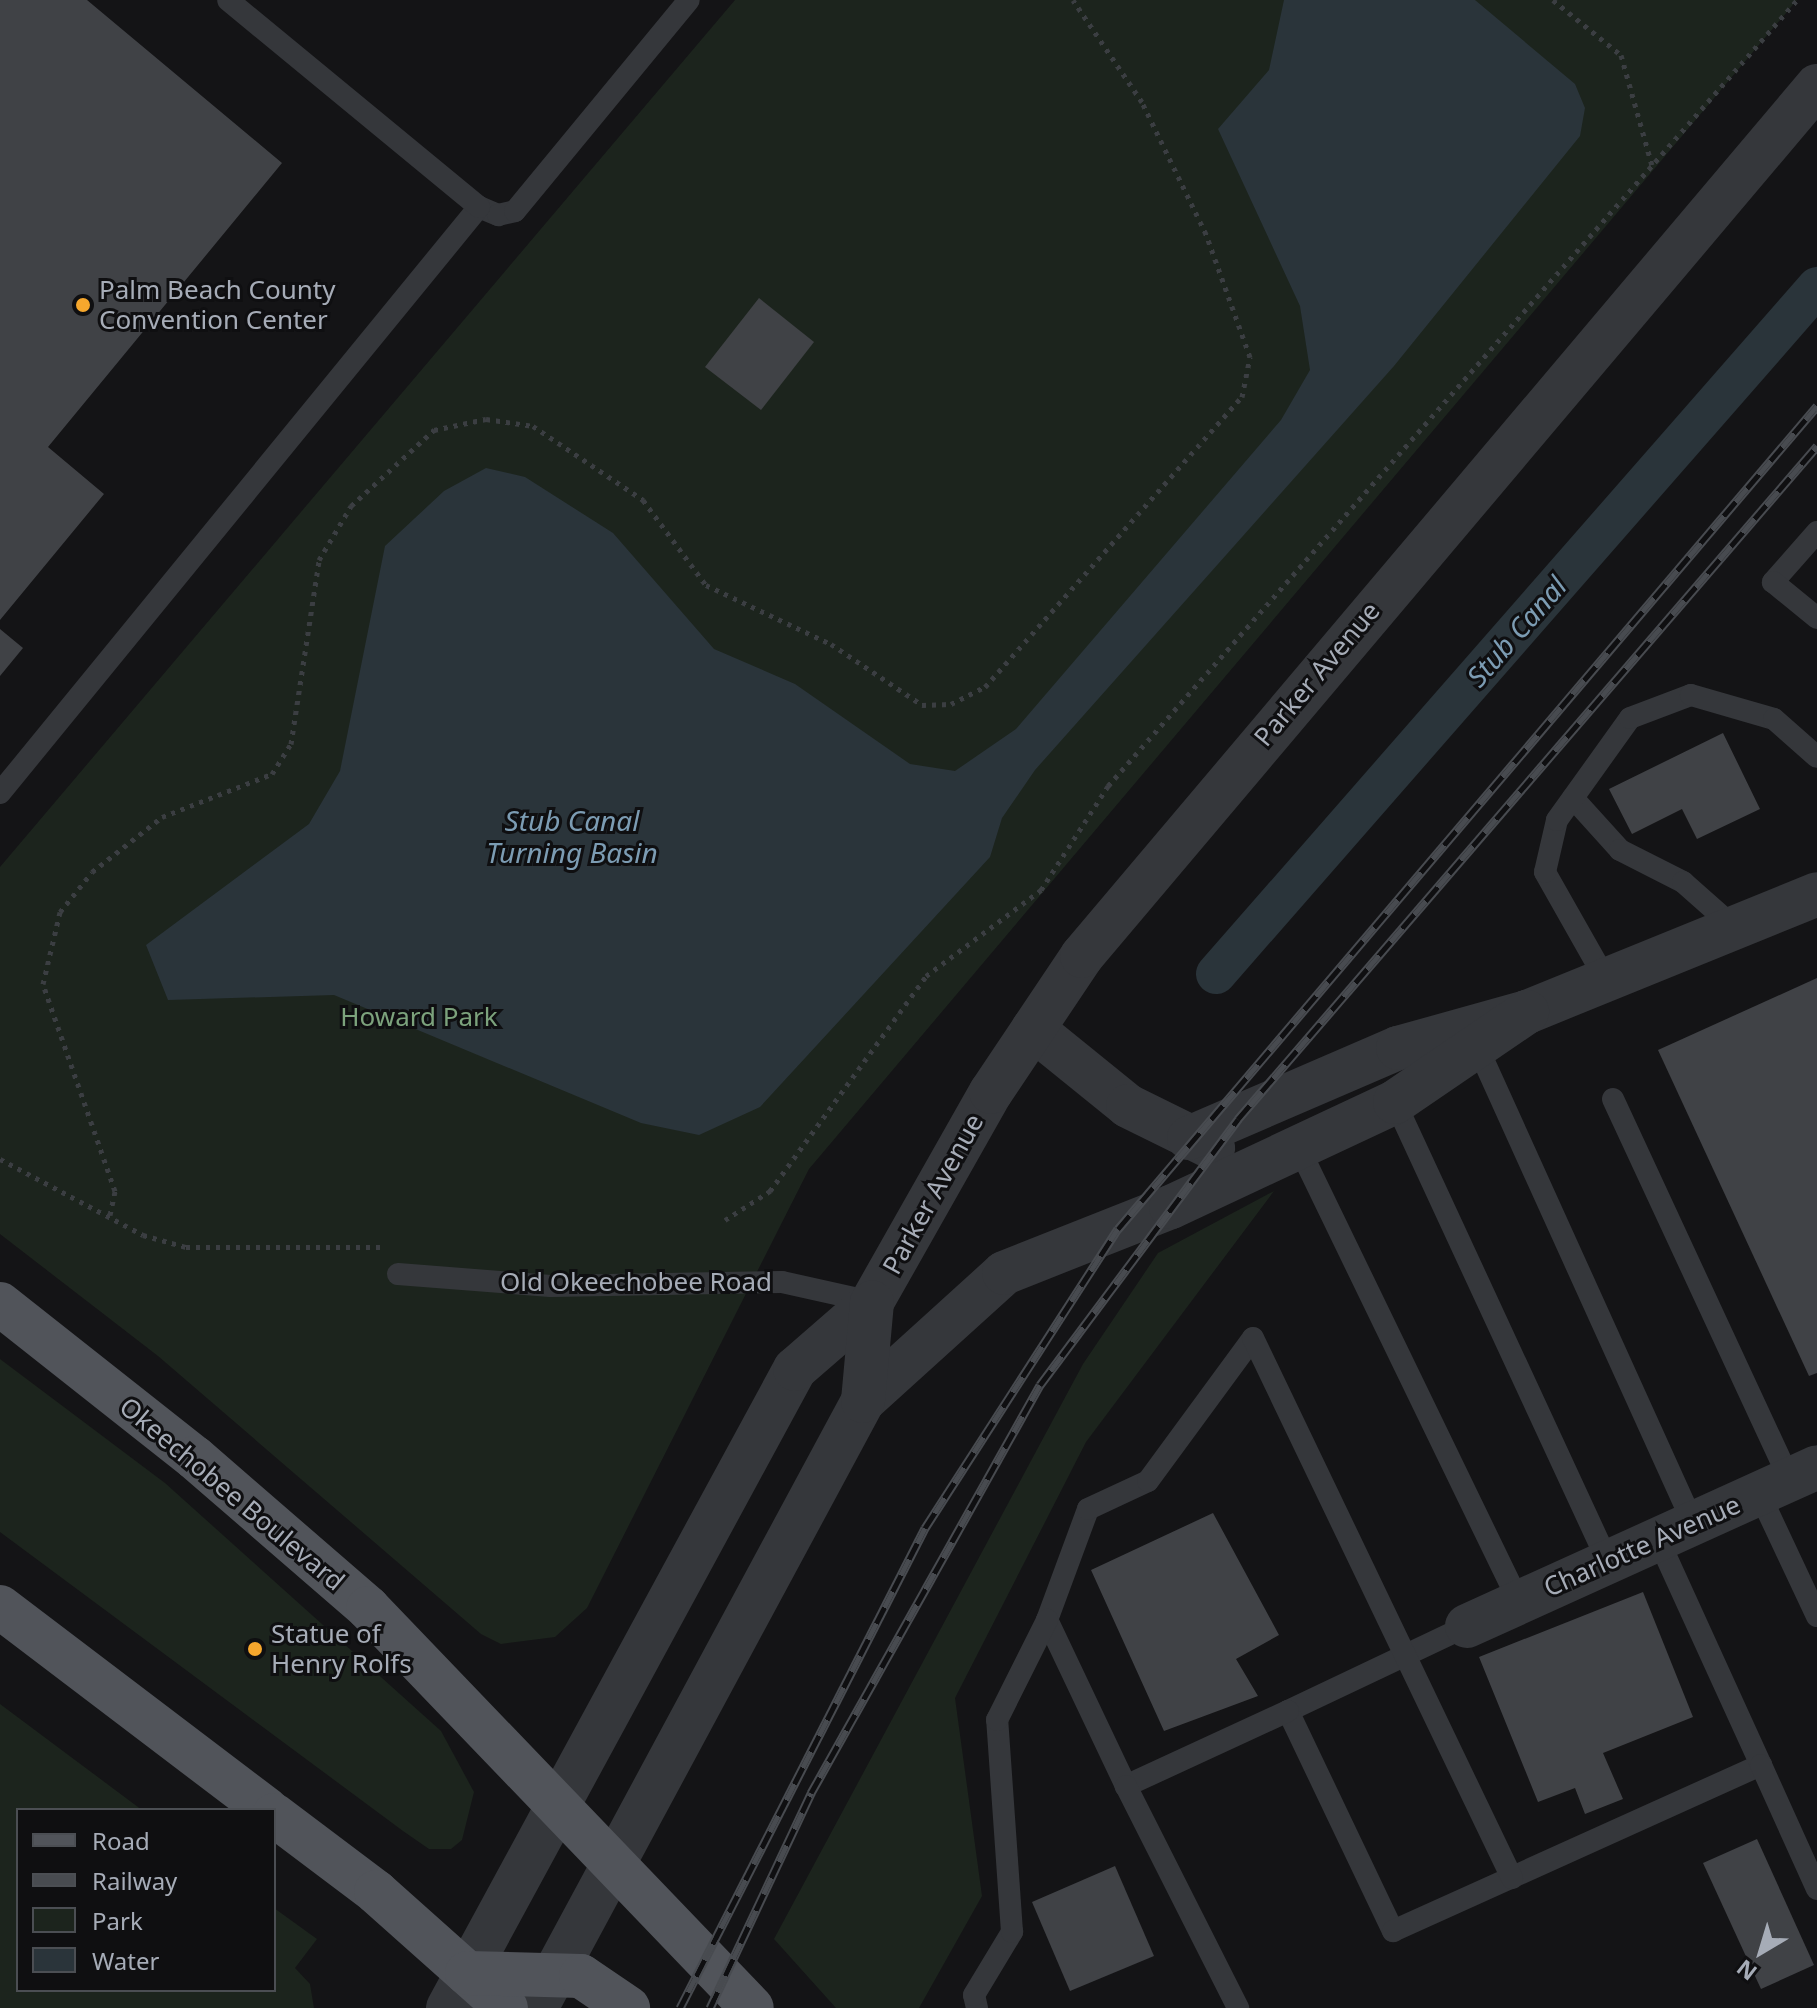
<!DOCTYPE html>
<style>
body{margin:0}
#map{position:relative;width:1817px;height:2008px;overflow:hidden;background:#141416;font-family:"Noto Sans",sans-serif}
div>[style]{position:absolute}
.green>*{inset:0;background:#1c241d}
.water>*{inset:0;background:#2a343a}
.canal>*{height:40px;margin:-20px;padding:0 20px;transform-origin:20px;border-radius:20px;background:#2a343a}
.building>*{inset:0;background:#404246}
.path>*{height:5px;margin-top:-2.5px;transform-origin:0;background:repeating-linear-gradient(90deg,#3b3e42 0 4px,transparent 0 10px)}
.service>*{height:22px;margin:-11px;padding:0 11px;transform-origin:11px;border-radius:11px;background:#35373b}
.minor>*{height:44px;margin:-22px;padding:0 22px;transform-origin:22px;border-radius:22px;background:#35373b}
.tertiary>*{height:44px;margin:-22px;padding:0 22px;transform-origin:22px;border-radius:22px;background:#35373b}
.primary>*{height:44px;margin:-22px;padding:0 22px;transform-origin:22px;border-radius:22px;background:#51545a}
.rail>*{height:9px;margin-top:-4.5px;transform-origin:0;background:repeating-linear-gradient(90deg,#0f0f11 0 18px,#484b50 0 36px);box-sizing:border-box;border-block:2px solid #484b50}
.dots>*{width:22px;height:22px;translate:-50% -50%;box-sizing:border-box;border:4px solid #0f0f11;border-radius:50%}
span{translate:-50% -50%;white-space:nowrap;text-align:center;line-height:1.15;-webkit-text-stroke:6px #0f0f11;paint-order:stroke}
.poi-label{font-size:26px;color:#a6acb7}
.left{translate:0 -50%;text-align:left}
.street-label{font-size:26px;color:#a6acb7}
.park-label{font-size:26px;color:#7ca27c}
.water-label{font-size:28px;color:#7c9cb3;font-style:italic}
.legend{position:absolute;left:16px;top:1808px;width:260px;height:184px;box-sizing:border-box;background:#0f0f11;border:2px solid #4b4e53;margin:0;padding:10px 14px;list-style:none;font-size:24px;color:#a6acb7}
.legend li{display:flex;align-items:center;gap:16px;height:40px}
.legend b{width:40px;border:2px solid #4b4e53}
.north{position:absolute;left:1721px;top:1912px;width:80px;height:80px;-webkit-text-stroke:6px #0f0f11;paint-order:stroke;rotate:218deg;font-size:22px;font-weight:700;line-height:32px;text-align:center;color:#a6acb7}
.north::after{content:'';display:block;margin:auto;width:28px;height:36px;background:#a6acb7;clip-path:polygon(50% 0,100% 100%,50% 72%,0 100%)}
</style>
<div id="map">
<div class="green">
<i style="clip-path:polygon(735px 0,1797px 0,809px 1169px,587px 1608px,555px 1637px,501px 1644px,481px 1634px,158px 1356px,0 1234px,0 867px)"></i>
<i style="clip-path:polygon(1274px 1191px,1086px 1442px,955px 1698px,982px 1896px,919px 2008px,836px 2008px,774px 1939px,1083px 1364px,1158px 1253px)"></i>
<i style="clip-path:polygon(0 1359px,165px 1483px,441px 1731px,474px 1792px,462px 1840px,451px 1849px,429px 1849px,403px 1831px,0 1532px)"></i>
<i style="clip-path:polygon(0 1704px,142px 1810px,18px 1810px,18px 1990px,274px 1990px,274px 1908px,317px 1939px,295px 1968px,310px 1984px,314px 2008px,0 2008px)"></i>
</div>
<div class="water">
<i style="clip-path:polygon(1284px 0,1475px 0,1575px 84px,1585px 108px,1580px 136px,1394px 366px,1035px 770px,1002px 818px,990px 857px,760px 1107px,699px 1135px,641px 1123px,334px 995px,168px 1000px,146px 945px,309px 824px,340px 771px,385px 546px,444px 491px,486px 468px,525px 477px,613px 533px,714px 649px,795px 684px,910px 764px,955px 771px,1016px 729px,1281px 420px,1310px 370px,1300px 306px,1218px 129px,1269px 70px)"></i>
</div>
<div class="canal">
<i style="left:1216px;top:974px;width:913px;rotate:-48.82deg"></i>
</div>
<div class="building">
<i style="clip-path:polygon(0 0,87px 0,282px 163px,48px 447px,104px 494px,0 620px)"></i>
<i style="clip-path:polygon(759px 298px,814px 342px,761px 410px,705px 367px)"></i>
<i style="clip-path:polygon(0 629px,23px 648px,0 676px)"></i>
<i style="clip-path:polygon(1723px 733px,1760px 809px,1697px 839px,1682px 809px,1632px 834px,1609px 789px)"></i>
<i style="clip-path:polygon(1817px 978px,1817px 1373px,1809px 1376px,1658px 1050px)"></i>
<i style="clip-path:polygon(1213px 1513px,1279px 1635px,1236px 1659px,1258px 1696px,1164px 1731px,1091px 1570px)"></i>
<i style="clip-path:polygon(1643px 1592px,1693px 1717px,1603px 1753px,1623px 1799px,1585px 1814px,1575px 1788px,1538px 1802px,1479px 1657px)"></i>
<i style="clip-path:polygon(1757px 1839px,1814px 1965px,1761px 1989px,1703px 1863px)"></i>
<i style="clip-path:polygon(1115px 1866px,1154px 1956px,1070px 1991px,1032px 1902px)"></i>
</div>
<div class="path">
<i style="left:1553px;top:0;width:87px;rotate:39deg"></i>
<i style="left:1621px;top:55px;width:114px;rotate:74.3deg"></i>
<i style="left:0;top:1159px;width:162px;rotate:28deg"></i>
<i style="left:143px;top:1235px;width:45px;rotate:15.6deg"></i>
<i style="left:186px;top:1247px;width:197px"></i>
<i style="left:110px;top:1215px;width:25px;rotate:-78deg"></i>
<i style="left:115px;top:1191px;width:219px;rotate:-109.2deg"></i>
<i style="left:43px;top:984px;width:74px;rotate:-76.7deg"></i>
<i style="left:60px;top:912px;width:51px;rotate:-51.3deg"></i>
<i style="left:92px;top:872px;width:89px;rotate:-38.2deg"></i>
<i style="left:162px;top:817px;width:118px;rotate:-21.4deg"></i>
<i style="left:272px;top:774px;width:36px;rotate:-58deg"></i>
<i style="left:291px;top:744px;width:186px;rotate:-81.3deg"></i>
<i style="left:319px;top:560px;width:63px;rotate:-59.3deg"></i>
<i style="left:351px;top:506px;width:113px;rotate:-42.5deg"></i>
<i style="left:434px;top:430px;width:53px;rotate:-11.9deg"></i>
<i style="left:486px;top:419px;width:48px;rotate:8.5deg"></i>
<i style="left:533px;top:426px;width:133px;rotate:33.9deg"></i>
<i style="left:643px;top:500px;width:106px;rotate:53.5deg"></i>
<i style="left:706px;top:585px;width:138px;rotate:25.3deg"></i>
<i style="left:831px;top:644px;width:110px;rotate:33.8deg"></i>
<i style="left:922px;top:705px;width:29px;rotate:-2deg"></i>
<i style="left:951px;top:704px;width:38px;rotate:-27deg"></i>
<i style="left:985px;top:687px;width:387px;rotate:-48.5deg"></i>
<i style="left:1242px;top:397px;width:41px;rotate:-78.7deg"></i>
<i style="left:1250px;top:357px;width:131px;rotate:-109.7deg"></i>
<i style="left:1206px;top:234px;width:147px;rotate:-115.9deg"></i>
<i style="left:1142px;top:102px;width:123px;rotate:-124.1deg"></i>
<i style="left:725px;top:1220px;width:54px;rotate:-32.8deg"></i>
<i style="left:770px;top:1191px;width:266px;rotate:-54deg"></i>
<i style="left:926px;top:976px;width:144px;rotate:-36.8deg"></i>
<i style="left:1041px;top:890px;width:124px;rotate:-57.2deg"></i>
<i style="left:1108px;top:786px;width:1045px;rotate:-48.76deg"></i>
</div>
<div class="service">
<i style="left:479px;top:207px;width:21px;rotate:23deg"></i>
<i style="left:498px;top:215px;width:17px;rotate:-13deg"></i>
<i style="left:515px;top:211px;width:273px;rotate:-50.5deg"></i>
<i style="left:1817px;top:532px;width:67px;rotate:131.3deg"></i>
<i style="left:1773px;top:582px;width:57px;rotate:39.3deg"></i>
<i style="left:0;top:793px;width:757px;rotate:-50.74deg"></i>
<i style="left:479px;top:207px;width:325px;rotate:-140.5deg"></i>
<i style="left:1573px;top:798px;width:70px;rotate:47.9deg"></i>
<i style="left:1620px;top:850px;width:71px;rotate:26.9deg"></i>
<i style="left:1683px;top:882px;width:69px;rotate:41.5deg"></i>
<i style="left:1606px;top:980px;width:124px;rotate:-119.5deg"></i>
<i style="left:1545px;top:872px;width:53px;rotate:-77deg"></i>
<i style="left:1557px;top:820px;width:125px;rotate:-54.4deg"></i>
<i style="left:1630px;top:718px;width:65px;rotate:-20.7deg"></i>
<i style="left:1691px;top:695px;width:86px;rotate:16.1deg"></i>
<i style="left:1774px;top:719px;width:57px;rotate:41.5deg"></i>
<i style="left:1477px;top:1046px;width:524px;rotate:65.64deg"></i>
<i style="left:1613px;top:1099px;width:419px;rotate:65.1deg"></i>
<i style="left:1395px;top:1102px;width:507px;rotate:65.15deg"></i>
<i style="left:1299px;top:1148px;width:504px;rotate:64.15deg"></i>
<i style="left:398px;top:1274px;width:153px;rotate:4.5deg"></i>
<i style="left:551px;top:1286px;width:231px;rotate:-1deg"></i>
<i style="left:782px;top:1282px;width:92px;rotate:12.5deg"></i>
<i style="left:1759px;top:1493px;width:136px;rotate:64.8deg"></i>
<i style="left:1467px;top:1626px;width:198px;rotate:154.6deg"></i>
<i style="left:1288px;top:1711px;width:244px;rotate:64.5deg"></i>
<i style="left:1393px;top:1931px;width:404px;rotate:-24.3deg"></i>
<i style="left:1761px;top:1765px;width:248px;rotate:-114.5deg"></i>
<i style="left:1288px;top:1711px;width:179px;rotate:155.2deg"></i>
<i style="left:1126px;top:1786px;width:184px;rotate:-115.4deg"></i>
<i style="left:1047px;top:1620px;width:118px;rotate:-69.7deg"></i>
<i style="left:1088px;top:1509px;width:66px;rotate:-25deg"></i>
<i style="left:1148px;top:1481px;width:177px;rotate:-53.7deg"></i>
<i style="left:1253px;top:1338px;width:599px;rotate:64.38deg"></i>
<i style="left:1761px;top:1765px;width:136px;rotate:65.7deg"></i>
<i style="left:1126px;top:1786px;width:249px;rotate:63.2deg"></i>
<i style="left:977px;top:2008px;width:13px;rotate:-103deg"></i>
<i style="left:974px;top:1995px;width:74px;rotate:-58.9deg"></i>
<i style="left:1012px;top:1932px;width:213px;rotate:-94deg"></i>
<i style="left:997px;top:1720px;width:112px;rotate:-63.4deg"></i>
</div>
<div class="minor">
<i style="left:1467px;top:1626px;width:384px;rotate:-24.4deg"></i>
</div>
<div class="tertiary">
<i style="left:1033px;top:1029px;width:122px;rotate:39deg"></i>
<i style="left:1128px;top:1106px;width:95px;rotate:26.3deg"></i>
<i style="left:1189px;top:1138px;width:228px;rotate:-23.3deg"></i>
<i style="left:1398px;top:1048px;width:134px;rotate:-15.6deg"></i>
<i style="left:1527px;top:1012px;width:313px;rotate:-22.1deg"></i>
<i style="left:863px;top:1401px;width:190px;rotate:-42.2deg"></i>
<i style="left:1004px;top:1273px;width:180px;rotate:-21.6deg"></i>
<i style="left:1171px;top:1207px;width:247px;rotate:-25.1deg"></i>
<i style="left:1395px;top:1102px;width:160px;rotate:-34.3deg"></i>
<i style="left:448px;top:2008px;width:727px;rotate:-61.5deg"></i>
<i style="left:795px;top:1369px;width:102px;rotate:-41deg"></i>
<i style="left:872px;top:1302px;width:241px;rotate:-60.5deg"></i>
<i style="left:991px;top:1092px;width:164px;rotate:-56.2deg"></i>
<i style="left:1082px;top:956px;width:1139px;rotate:-49.81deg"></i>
<i style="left:536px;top:2008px;width:689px;rotate:-61.69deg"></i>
<i style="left:863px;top:1401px;width:99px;rotate:-84.8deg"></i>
</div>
<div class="primary">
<i style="left:0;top:1304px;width:248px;rotate:38.3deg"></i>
<i style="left:195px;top:1458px;width:229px;rotate:40.9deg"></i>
<i style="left:368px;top:1608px;width:554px;rotate:46.17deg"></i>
<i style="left:0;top:1607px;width:335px;rotate:37.2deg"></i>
<i style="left:274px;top:1815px;width:128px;rotate:37deg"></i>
<i style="left:376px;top:1892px;width:174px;rotate:41.7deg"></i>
<i style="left:467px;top:1973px;width:114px;rotate:1.5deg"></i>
<i style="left:581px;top:1976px;width:57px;rotate:34.2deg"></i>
</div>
<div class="rail">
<i style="left:680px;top:2008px;width:539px;rotate:-62.96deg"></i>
<i style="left:925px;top:1528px;width:356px;rotate:-57.2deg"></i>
<i style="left:1118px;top:1229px;width:1080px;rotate:-49.66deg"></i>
<i style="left:710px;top:2008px;width:238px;rotate:-64.8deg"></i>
<i style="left:811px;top:1793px;width:468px;rotate:-60.7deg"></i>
<i style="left:1040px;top:1385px;width:332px;rotate:-53.3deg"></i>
<i style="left:1238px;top:1119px;width:888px;rotate:-49.29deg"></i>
</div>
<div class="dots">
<i style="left:83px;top:305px;background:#f6a72d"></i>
<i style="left:255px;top:1649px;background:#f6a72d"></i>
</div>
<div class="poi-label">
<span class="left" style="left:99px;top:305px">Palm Beach County<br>Convention Center</span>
<span class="left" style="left:271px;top:1649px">Statue of<br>Henry Rolfs</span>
</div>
<div class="street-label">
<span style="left:1317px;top:674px;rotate:-50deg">Parker Avenue</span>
<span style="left:933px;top:1194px;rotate:-61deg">Parker Avenue</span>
<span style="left:636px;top:1282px">Old Okeechobee Road</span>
<span style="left:232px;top:1494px;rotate:40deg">Okeechobee Boulevard</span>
<span style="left:1642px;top:1546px;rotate:-24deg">Charlotte Avenue</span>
</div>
<div class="park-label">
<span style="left:419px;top:1017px">Howard Park</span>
</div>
<div class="water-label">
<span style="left:1516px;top:631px;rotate:-49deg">Stub Canal</span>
<span style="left:572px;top:836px">Stub Canal<br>Turning Basin</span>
</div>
<ul class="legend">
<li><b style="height:10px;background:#51545a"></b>Road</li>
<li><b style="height:10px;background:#484b50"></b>Railway</li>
<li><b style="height:22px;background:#1c241d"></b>Park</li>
<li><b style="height:22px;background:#2a343a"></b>Water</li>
</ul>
<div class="north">N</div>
</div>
